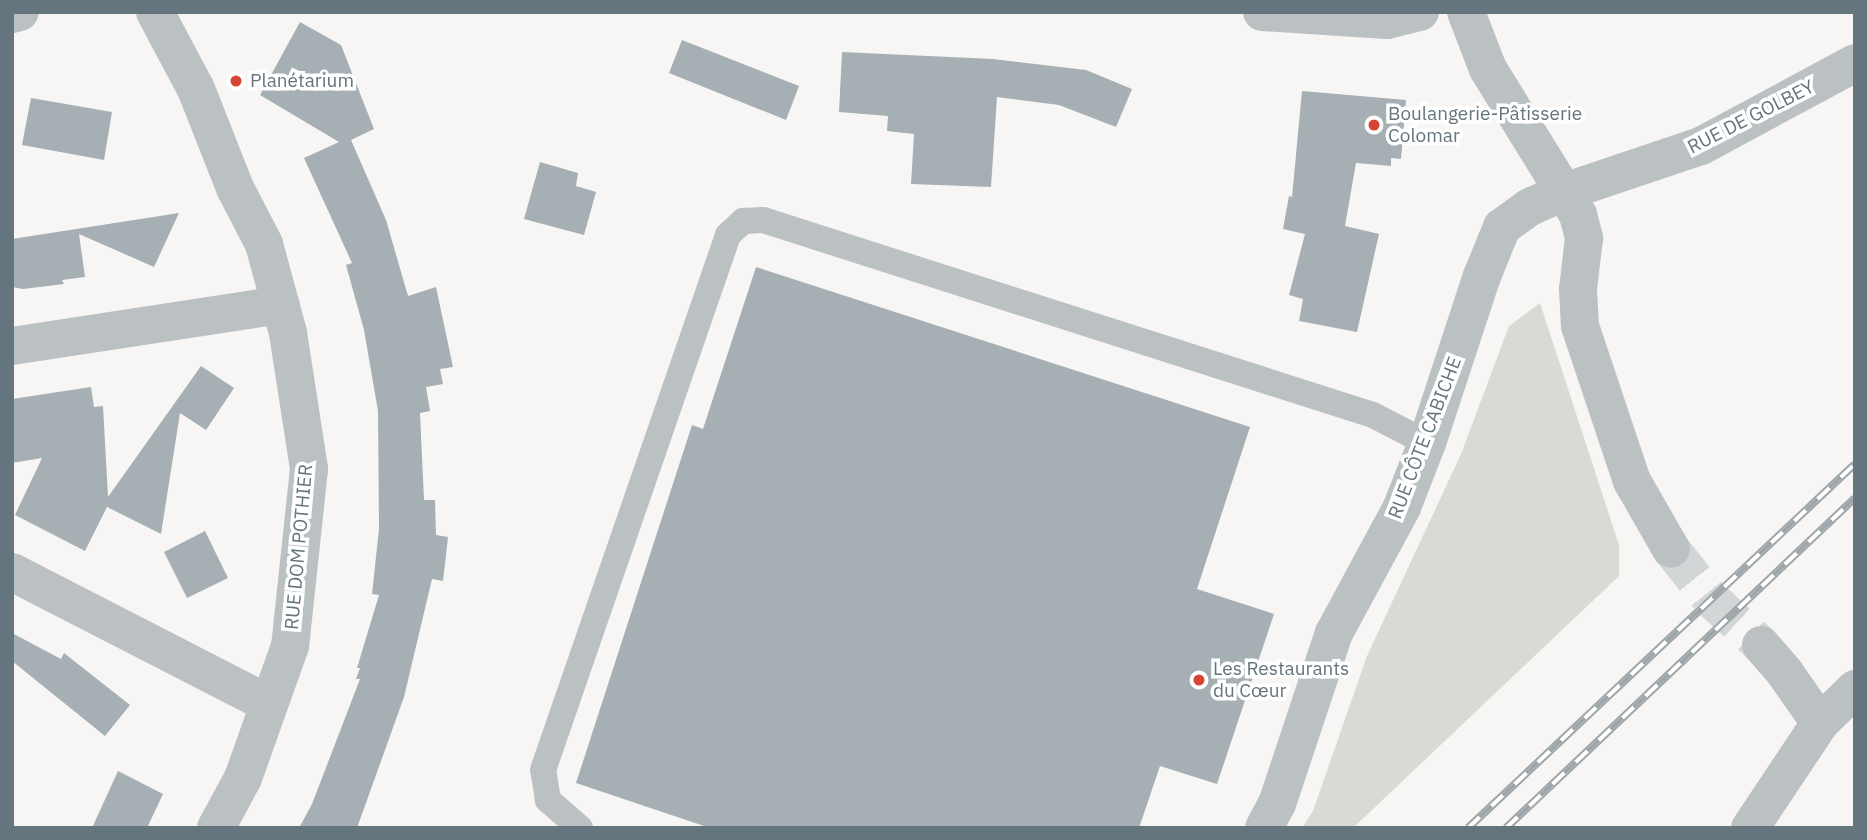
<!DOCTYPE html>
<meta charset="utf-8">
<style>
body{margin:0}
#map{position:relative;width:1867px;height:840px;overflow:hidden;background:#f7f6f4;font-family:"IBM Plex Sans",sans-serif}
div>[style]{position:absolute}
.green>*{inset:0;background:#d7dbd3}
.building>*{inset:0;background:#a6afb3}
.street-tunnel>*{height:38px;margin-top:-19px;transform-origin:0;background:repeating-linear-gradient(90deg,#d2d6d6 0 38px,transparent 0 57px)}
.lane>*{height:26px;margin:-13px;padding:0 13px;transform-origin:13px;border-radius:13px;background:#bbc1c3}
.street>*{height:38px;margin:-19px;padding:0 19px;transform-origin:19px;border-radius:19px;background:#bbc1c3}
.rail>*{height:8px;margin-top:-4px;transform-origin:0;background:repeating-linear-gradient(90deg,#fff 0 16px,#9ea6aa 0 32px);box-sizing:border-box;border-block:2px solid #9ea6aa}
.dots>*{width:19px;height:19px;translate:-50% -50%;box-sizing:border-box;border:4px solid #fff;border-radius:50%}
span{translate:-50% -50%;white-space:nowrap;text-align:center;line-height:1.15;-webkit-text-stroke:7px #fff;paint-order:stroke}
.poi-label{font-size:19px;color:#64757d}
.left{translate:0 -50%;text-align:left}
.street-label{font-size:19px;color:#64757d}
.frame{position:absolute;inset:0;border:14px solid #64757d;pointer-events:none}
</style>
<div id="map">
<div class="green">
<i style="clip-path:polygon(1540px 303px,1619px 545px,1619px 576px,1353px 828px,1302px 828px,1313px 811px,1367px 656px,1461px 454px,1509px 326px)"></i>
</div>
<div class="building">
<i style="clip-path:polygon(300px 22px,341px 45px,374px 129px,351px 140px,386px 220px,408px 296px,436px 287px,453px 367px,440px 369px,443px 384px,426px 387px,430px 411px,420px 413px,424px 500px,435px 500px,436px 535px,448px 537px,443px 581px,432px 579px,404px 697px,357px 828px,299px 828px,312px 804px,360px 679px,356px 679px,360px 668px,357px 668px,379px 595px,372px 594px,379px 529px,378px 411px,364px 330px,346px 265px,352px 263px,304px 158px,339px 142px,260px 95px)"></i>
<i style="clip-path:polygon(682px 40px,799px 86px,786px 120px,669px 73px)"></i>
<i style="clip-path:polygon(842px 52px,993px 59px,1086px 70px,1132px 89px,1116px 127px,1059px 105px,997px 97px,991px 187px,911px 184px,914px 134px,887px 131px,888px 116px,839px 112px)"></i>
<i style="clip-path:polygon(1302px 91px,1406px 100px,1401px 159px,1391px 158px,1391px 166px,1356px 163px,1345px 226px,1379px 234px,1357px 332px,1299px 321px,1303px 299px,1289px 295px,1305px 234px,1283px 229px,1289px 196px,1292px 197px)"></i>
<i style="clip-path:polygon(31px 98px,112px 112px,104px 160px,22px 145px)"></i>
<i style="clip-path:polygon(540px 162px,578px 173px,576px 186px,596px 192px,584px 235px,524px 219px)"></i>
<i style="clip-path:polygon(179px 213px,154px 267px,79px 234px,85px 277px,62px 280px,64px 284px,23px 289px,12px 287px,12px 239px)"></i>
<i style="clip-path:polygon(756px 267px,1250px 427px,1197px 589px,1274px 614px,1217px 784px,1160px 766px,1139px 828px,710px 828px,576px 783px,692px 425px,703px 429px)"></i>
<i style="clip-path:polygon(201px 366px,234px 388px,206px 430px,180px 413px,161px 534px,107px 507px,85px 551px,15px 515px,42px 458px,12px 463px,12px 399px,91px 387px,94px 407px,103px 406px,108px 497px)"></i>
<i style="clip-path:polygon(205px 531px,228px 578px,187px 598px,164px 552px)"></i>
<i style="clip-path:polygon(12px 633px,61px 659px,64px 653px,130px 705px,105px 736px,12px 661px)"></i>
<i style="clip-path:polygon(118px 771px,163px 794px,147px 828px,92px 828px)"></i>
</div>
<div class="street-tunnel">
<i style="left:1671px;top:549px;width:61px;rotate:51.6deg"></i>
<i style="left:1709px;top:597px;width:71px;rotate:42.7deg"></i>
</div>
<div class="lane">
<i style="left:580px;top:828px;width:43px;rotate:-138.8deg"></i>
<i style="left:548px;top:800px;width:30px;rotate:-99deg"></i>
<i style="left:543px;top:770px;width:566px;rotate:-70.92deg"></i>
<i style="left:728px;top:235px;width:21px;rotate:-43deg"></i>
<i style="left:743px;top:221px;width:20px;rotate:-3deg"></i>
<i style="left:763px;top:220px;width:640px;rotate:17.73deg"></i>
<i style="left:1373px;top:415px;width:61px;rotate:27.4deg"></i>
</div>
<div class="street">
<i style="left:155px;top:12px;width:87px;rotate:62deg"></i>
<i style="left:196px;top:89px;width:106px;rotate:68.5deg"></i>
<i style="left:235px;top:188px;width:63px;rotate:62.6deg"></i>
<i style="left:264px;top:244px;width:92px;rotate:74.9deg"></i>
<i style="left:288px;top:333px;width:138px;rotate:81.2deg"></i>
<i style="left:309px;top:469px;width:178px;rotate:96.1deg"></i>
<i style="left:290px;top:646px;width:140px;rotate:109.6deg"></i>
<i style="left:243px;top:778px;width:57px;rotate:118.4deg"></i>
<i style="left:1262px;top:12px;width:125px;rotate:3.7deg"></i>
<i style="left:1387px;top:20px;width:34px;rotate:-14deg"></i>
<i style="left:1466px;top:12px;width:61px;rotate:68.9deg"></i>
<i style="left:1488px;top:69px;width:172px;rotate:58.3deg"></i>
<i style="left:1578px;top:215px;width:24px;rotate:75deg"></i>
<i style="left:1584px;top:238px;width:51px;rotate:96.7deg"></i>
<i style="left:1578px;top:289px;width:37px;rotate:87deg"></i>
<i style="left:1580px;top:326px;width:163px;rotate:71.5deg"></i>
<i style="left:1632px;top:481px;width:78px;rotate:60.2deg"></i>
<i style="left:12px;top:14px;width:8px;rotate:-14deg"></i>
<i style="left:12px;top:346px;width:272px;rotate:-8.7deg"></i>
<i style="left:12px;top:572px;width:289px;rotate:27.2deg"></i>
<i style="left:1761px;top:645px;width:37px;rotate:49deg"></i>
<i style="left:1785px;top:673px;width:61px;rotate:55deg"></i>
<i style="left:1264px;top:828px;width:27px;rotate:-62deg"></i>
<i style="left:1277px;top:804px;width:180px;rotate:-71.6deg"></i>
<i style="left:1334px;top:633px;width:143px;rotate:-61.6deg"></i>
<i style="left:1402px;top:507px;width:69px;rotate:-68.7deg"></i>
<i style="left:1427px;top:443px;width:176px;rotate:-71.8deg"></i>
<i style="left:1482px;top:276px;width:53px;rotate:-67.8deg"></i>
<i style="left:1502px;top:227px;width:34px;rotate:-36deg"></i>
<i style="left:1530px;top:207px;width:37px;rotate:-24deg"></i>
<i style="left:1564px;top:192px;width:145px;rotate:-18.6deg"></i>
<i style="left:1701px;top:146px;width:175px;rotate:-28.3deg"></i>
<i style="left:1750px;top:828px;width:126px;rotate:-56.3deg"></i>
<i style="left:1820px;top:723px;width:49px;rotate:-44.2deg"></i>
</div>
<div class="rail">
<i style="left:1468px;top:828px;width:531px;rotate:-43.25deg"></i>
<i style="left:1506px;top:828px;width:480px;rotate:-43.4deg"></i>
</div>
<div class="dots">
<i style="left:236px;top:81px;background:#d64534"></i>
<i style="left:1374px;top:125px;background:#d64534"></i>
<i style="left:1199px;top:680px;background:#d64534"></i>
</div>
<div class="poi-label">
<span class="left" style="left:250px;top:81px">Planétarium</span>
<span class="left" style="left:1388px;top:125px">Boulangerie-Pâtisserie<br>Colomar</span>
<span class="left" style="left:1213px;top:680px">Les Restaurants<br>du Cœur</span>
</div>
<div class="street-label">
<span style="left:1751px;top:117px;rotate:-27deg">RUE DE GOLBEY</span>
<span style="left:1425px;top:438px;rotate:-69deg">RUE CÔTE CABICHE</span>
<span style="left:299px;top:547px;rotate:-85deg">RUE DOM POTHIER</span>
</div>
<div class="frame"></div>
</div>
